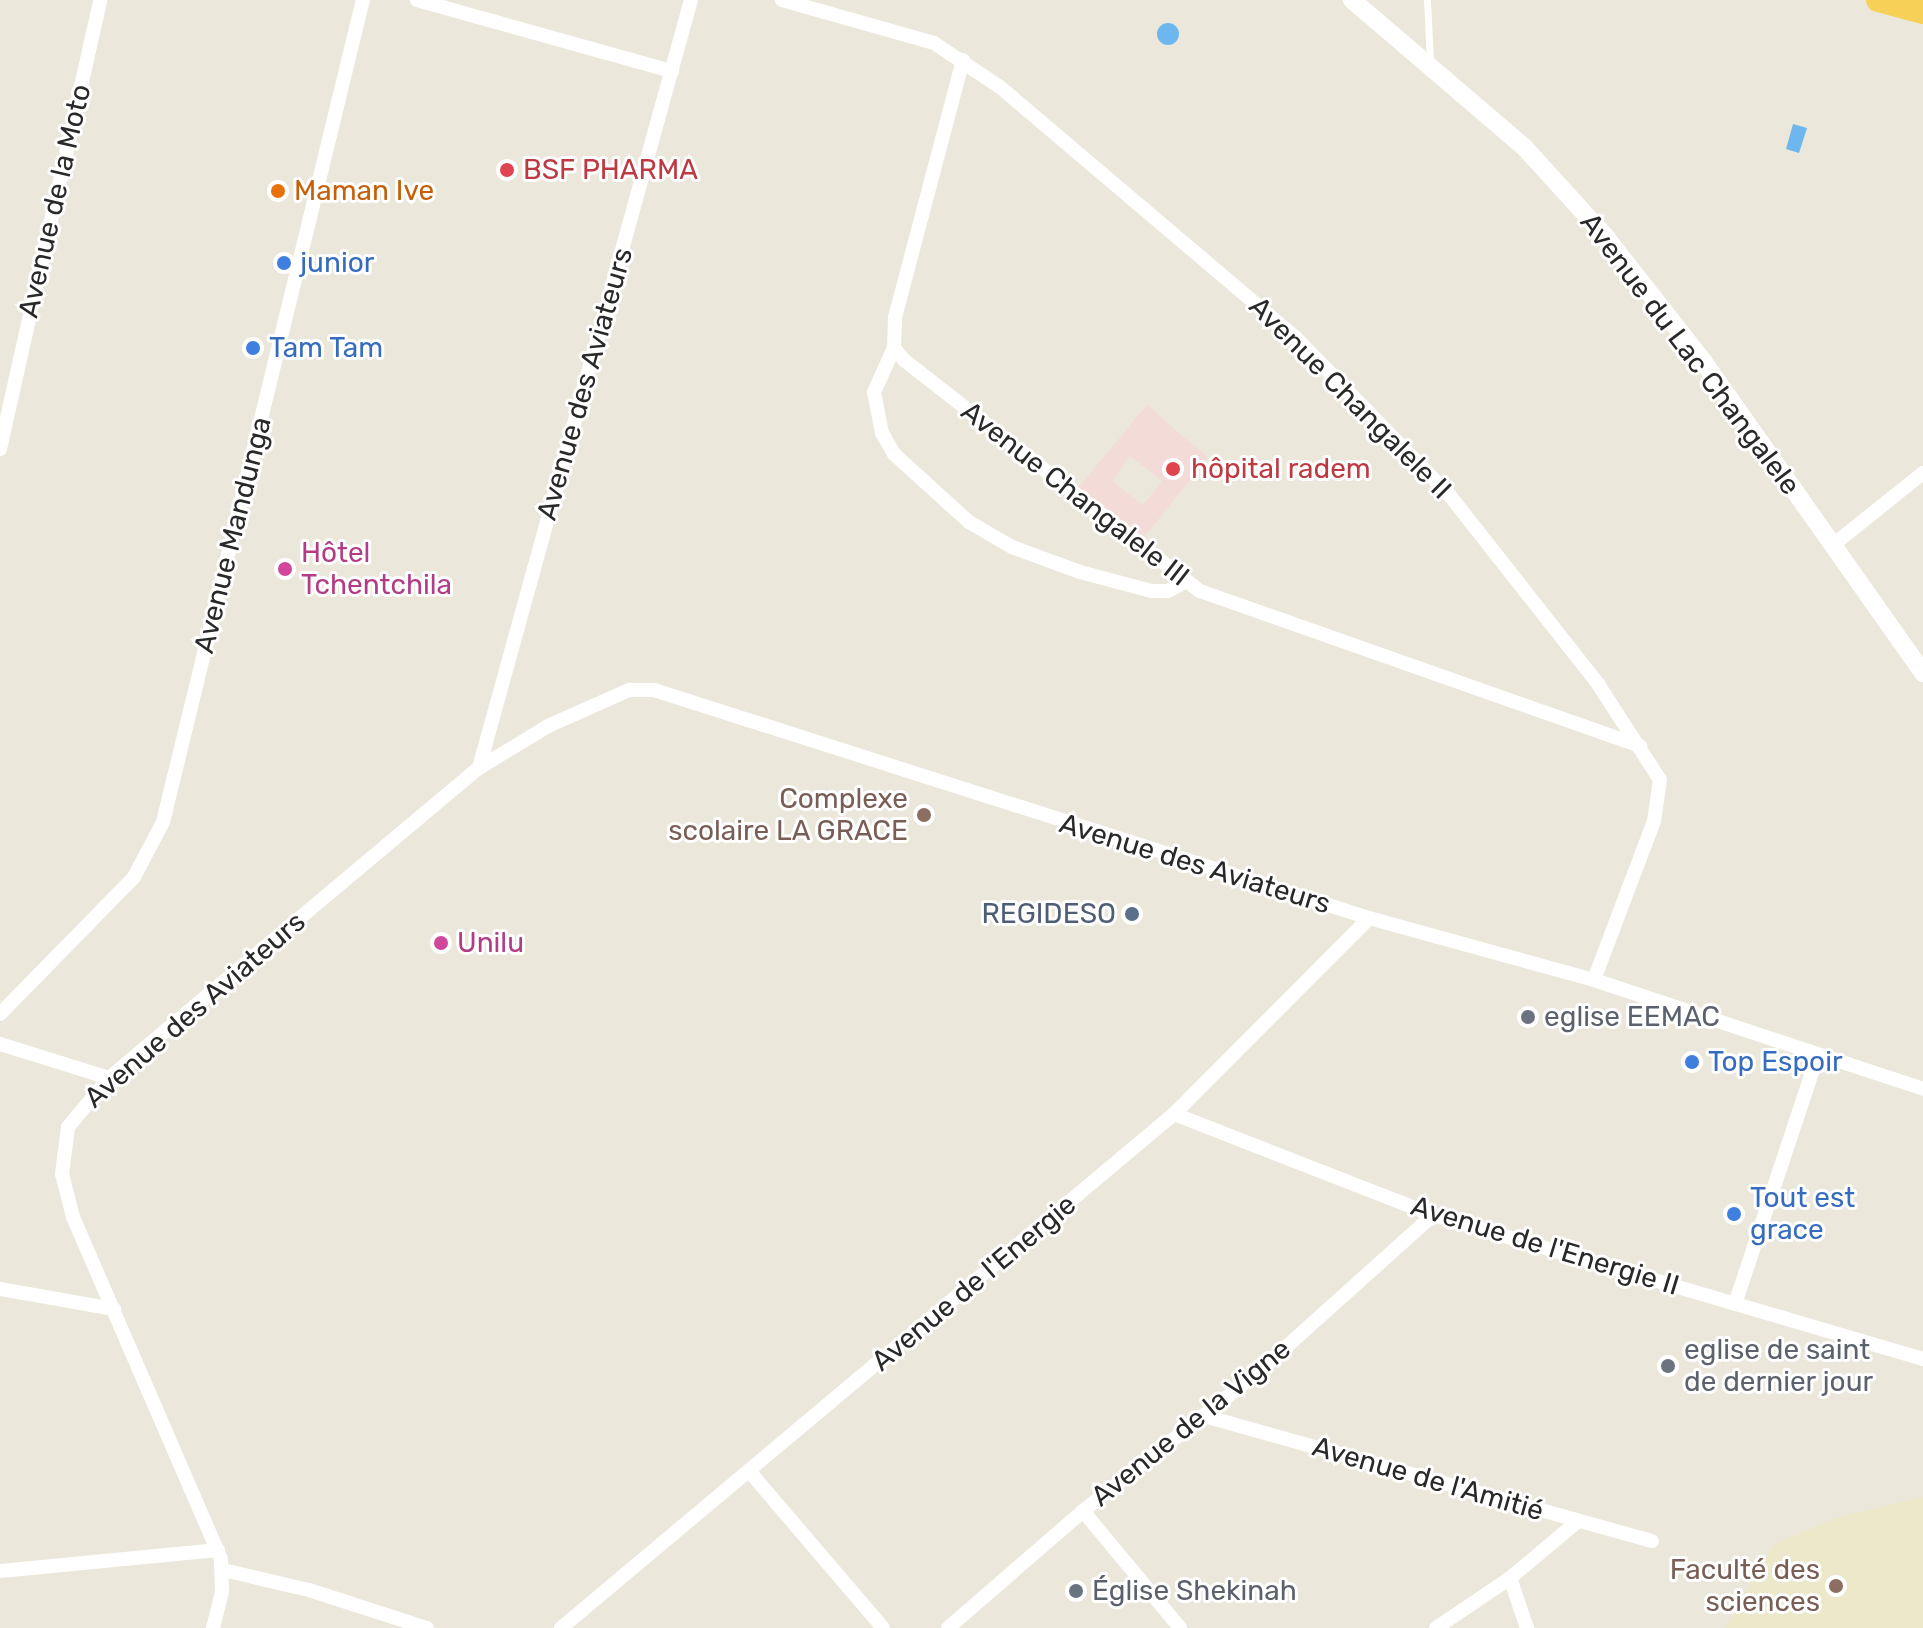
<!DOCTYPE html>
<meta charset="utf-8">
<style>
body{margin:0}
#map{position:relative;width:1923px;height:1628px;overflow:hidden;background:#ebe7db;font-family:Rubik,sans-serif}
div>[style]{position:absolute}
.education>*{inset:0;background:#ede8ca}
.medical>*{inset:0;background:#f3dbd8}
.water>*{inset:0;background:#6db7ee}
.round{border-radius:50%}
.service>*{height:7px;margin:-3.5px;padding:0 3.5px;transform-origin:3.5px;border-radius:3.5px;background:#fff}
.minor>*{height:14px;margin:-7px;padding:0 7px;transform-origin:7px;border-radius:7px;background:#fff}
.tertiary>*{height:18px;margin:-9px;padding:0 9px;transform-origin:9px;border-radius:9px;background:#fff}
.trunk>*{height:24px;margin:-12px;padding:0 12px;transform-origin:12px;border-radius:12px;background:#f7d057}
.dots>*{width:22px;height:22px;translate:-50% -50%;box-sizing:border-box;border:4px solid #fff;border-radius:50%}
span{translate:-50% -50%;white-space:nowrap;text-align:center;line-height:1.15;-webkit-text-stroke:6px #fff;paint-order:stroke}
.health-label{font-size:28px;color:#be3a42}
.left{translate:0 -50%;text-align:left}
.food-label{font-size:28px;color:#c56008}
.street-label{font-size:28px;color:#292929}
.shop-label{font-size:28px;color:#366cbe}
.hotel-label{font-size:28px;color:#b23c85}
.education-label{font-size:28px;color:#785e54}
.right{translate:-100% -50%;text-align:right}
.service-label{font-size:28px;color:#4e5e75}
.worship-label{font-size:28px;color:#5b616d}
</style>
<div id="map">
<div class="education">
<i style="clip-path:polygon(1923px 1497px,1923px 1628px,1725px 1628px,1774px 1544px,1839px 1517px)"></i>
</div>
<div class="medical">
<i style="clip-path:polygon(evenodd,1147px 405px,1208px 458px,1144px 537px,1078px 488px,1147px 405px,1130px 456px,1162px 481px,1143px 505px,1112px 481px,1130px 456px)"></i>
</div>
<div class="water">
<i class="round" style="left:1157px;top:23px;width:22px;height:22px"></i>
<i style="clip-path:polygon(1793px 124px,1807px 128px,1799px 153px,1786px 149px)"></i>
</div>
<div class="service">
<i style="left:1427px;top:0;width:61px;rotate:87.2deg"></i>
</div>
<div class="minor">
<i style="left:417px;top:0;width:265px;rotate:15.6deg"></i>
<i style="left:782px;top:0;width:158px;rotate:15.8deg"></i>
<i style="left:934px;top:43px;width:79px;rotate:33.7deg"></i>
<i style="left:1000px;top:87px;width:387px;rotate:40.3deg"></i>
<i style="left:1295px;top:337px;width:223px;rotate:45.7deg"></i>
<i style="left:1451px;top:497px;width:238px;rotate:51.8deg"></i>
<i style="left:1598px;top:684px;width:114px;rotate:57.1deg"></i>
<i style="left:1660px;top:780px;width:41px;rotate:98.3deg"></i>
<i style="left:1654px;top:821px;width:170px;rotate:110.7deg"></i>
<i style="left:963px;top:60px;width:267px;rotate:104.8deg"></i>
<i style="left:895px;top:318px;width:30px;rotate:92deg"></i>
<i style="left:894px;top:348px;width:16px;rotate:50deg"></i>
<i style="left:904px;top:360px;width:375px;rotate:38deg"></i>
<i style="left:1200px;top:591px;width:467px;rotate:19.4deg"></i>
<i style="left:894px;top:348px;width:48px;rotate:114.4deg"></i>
<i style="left:874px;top:392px;width:42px;rotate:79deg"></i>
<i style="left:882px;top:433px;width:24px;rotate:60deg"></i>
<i style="left:894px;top:454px;width:101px;rotate:42.2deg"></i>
<i style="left:969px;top:522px;width:50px;rotate:30.2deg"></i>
<i style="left:1012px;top:547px;width:72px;rotate:20.2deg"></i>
<i style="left:1080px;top:572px;width:74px;rotate:14.8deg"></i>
<i style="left:1152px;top:591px;width:16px"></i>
<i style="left:1168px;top:591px;width:19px;rotate:-28deg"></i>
<i style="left:0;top:449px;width:460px;rotate:-77.4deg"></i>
<i style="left:1833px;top:545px;width:115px;rotate:-38.7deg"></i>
<i style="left:479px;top:768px;width:797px;rotate:-74.57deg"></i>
<i style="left:0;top:1014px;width:192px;rotate:-45.6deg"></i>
<i style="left:134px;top:877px;width:62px;rotate:-62.2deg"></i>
<i style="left:163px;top:822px;width:846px;rotate:-76.33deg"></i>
<i style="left:0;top:1044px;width:114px;rotate:17.3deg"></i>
<i style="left:1174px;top:1114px;width:278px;rotate:21.3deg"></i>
<i style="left:1433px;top:1215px;width:511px;rotate:16.38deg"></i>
<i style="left:0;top:1289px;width:116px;rotate:10deg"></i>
<i style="left:1735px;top:1304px;width:263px;rotate:-71.6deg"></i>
<i style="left:1204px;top:1416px;width:465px;rotate:15.6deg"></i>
<i style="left:749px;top:1471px;width:206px;rotate:49.5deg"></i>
<i style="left:1083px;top:1511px;width:152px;rotate:50.3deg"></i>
<i style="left:223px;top:1570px;width:88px;rotate:13.1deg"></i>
<i style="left:309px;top:1590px;width:124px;rotate:17.9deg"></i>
<i style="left:0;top:1571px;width:219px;rotate:-5.5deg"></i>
<i style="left:1510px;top:1578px;width:53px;rotate:71.2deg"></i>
<i style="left:213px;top:1628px;width:37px;rotate:-76deg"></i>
<i style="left:222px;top:1592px;width:33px;rotate:-92deg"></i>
<i style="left:221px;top:1559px;width:373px;rotate:-113.4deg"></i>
<i style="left:73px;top:1217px;width:44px;rotate:-104.3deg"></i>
<i style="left:62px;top:1174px;width:47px;rotate:-82.7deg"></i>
<i style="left:68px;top:1127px;width:64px;rotate:-50.1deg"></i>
<i style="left:109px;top:1078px;width:483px;rotate:-40deg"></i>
<i style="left:479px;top:768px;width:81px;rotate:-31.3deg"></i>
<i style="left:548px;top:726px;width:89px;rotate:-24deg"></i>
<i style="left:629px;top:690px;width:25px"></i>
<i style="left:654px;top:690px;width:750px;rotate:17.69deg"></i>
<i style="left:1369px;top:918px;width:233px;rotate:15.4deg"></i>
<i style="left:1594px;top:980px;width:347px;rotate:18.3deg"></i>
<i style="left:561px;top:1628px;width:800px;rotate:-39.98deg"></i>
<i style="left:1174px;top:1114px;width:276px;rotate:-45.1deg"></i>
<i style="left:948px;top:1628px;width:179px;rotate:-40.9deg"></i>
<i style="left:1083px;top:1511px;width:221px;rotate:-38.4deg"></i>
<i style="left:1256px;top:1374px;width:238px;rotate:-41.9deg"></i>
<i style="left:1436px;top:1628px;width:89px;rotate:-34deg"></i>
<i style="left:1510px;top:1578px;width:87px;rotate:-39.9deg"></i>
</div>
<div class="tertiary">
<i style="left:1352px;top:0;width:228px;rotate:40.5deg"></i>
<i style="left:1525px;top:148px;width:119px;rotate:47.7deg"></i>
<i style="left:1605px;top:236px;width:159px;rotate:51.9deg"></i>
<i style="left:1703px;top:361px;width:382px;rotate:54.8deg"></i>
</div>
<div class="trunk">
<i style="left:1878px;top:0;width:47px;rotate:14.9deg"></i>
</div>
<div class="dots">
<i style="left:507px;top:170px;background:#e0444e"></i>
<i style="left:278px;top:191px;background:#e8710a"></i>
<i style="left:284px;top:263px;background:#3f7fe0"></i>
<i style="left:253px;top:348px;background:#3f7fe0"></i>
<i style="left:1173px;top:469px;background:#e0444e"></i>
<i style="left:285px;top:569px;background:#d1479c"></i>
<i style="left:924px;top:815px;background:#8d6e63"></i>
<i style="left:1132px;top:914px;background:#5c6f8a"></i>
<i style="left:441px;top:943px;background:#d1479c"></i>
<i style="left:1528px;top:1017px;background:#6b7280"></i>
<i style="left:1692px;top:1062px;background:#3f7fe0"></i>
<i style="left:1734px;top:1214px;background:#3f7fe0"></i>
<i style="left:1668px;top:1366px;background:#6b7280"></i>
<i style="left:1836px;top:1586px;background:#8d6e63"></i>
<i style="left:1076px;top:1591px;background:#6b7280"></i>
</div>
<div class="health-label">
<span class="left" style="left:523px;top:170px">BSF PHARMA</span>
<span class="left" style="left:1191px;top:469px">hôpital radem</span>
</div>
<div class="food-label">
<span class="left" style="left:294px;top:191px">Maman Ive</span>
</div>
<div class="street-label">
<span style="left:55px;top:201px;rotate:-77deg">Avenue de la Moto</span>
<span style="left:1690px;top:354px;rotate:53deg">Avenue du Lac Changalele</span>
<span style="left:585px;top:384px;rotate:-74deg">Avenue des Aviateurs</span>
<span style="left:1350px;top:398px;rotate:45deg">Avenue Changalele II</span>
<span style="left:1075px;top:494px;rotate:38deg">Avenue Changalele III</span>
<span style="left:233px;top:535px;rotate:-76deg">Avenue Mandunga</span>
<span style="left:1195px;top:864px;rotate:17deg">Avenue des Aviateurs</span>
<span style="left:195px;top:1010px;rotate:-41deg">Avenue des Aviateurs</span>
<span style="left:1545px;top:1246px;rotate:17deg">Avenue de l'Energie II</span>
<span style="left:974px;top:1283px;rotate:-40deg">Avenue de l'Energie</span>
<span style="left:1191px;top:1423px;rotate:-39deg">Avenue de la Vigne</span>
<span style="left:1428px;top:1479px;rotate:16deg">Avenue de l'Amitié</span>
</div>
<div class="shop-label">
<span class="left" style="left:300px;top:263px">junior</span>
<span class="left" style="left:269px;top:348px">Tam Tam</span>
<span class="left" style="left:1708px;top:1062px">Top Espoir</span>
<span class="left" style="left:1750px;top:1214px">Tout est<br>grace</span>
</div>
<div class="hotel-label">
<span class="left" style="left:301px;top:569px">Hôtel<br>Tchentchila</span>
<span class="left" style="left:457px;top:943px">Unilu</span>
</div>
<div class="education-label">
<span class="right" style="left:908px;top:815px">Complexe<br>scolaire LA GRACE</span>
<span class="right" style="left:1820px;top:1586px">Faculté des<br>sciences</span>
</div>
<div class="service-label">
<span class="right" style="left:1116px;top:914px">REGIDESO</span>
</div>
<div class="worship-label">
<span class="left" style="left:1544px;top:1017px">eglise EEMAC</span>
<span class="left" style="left:1684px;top:1366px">eglise de saint<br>de dernier jour</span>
<span class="left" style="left:1092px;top:1591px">Église Shekinah</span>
</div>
</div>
